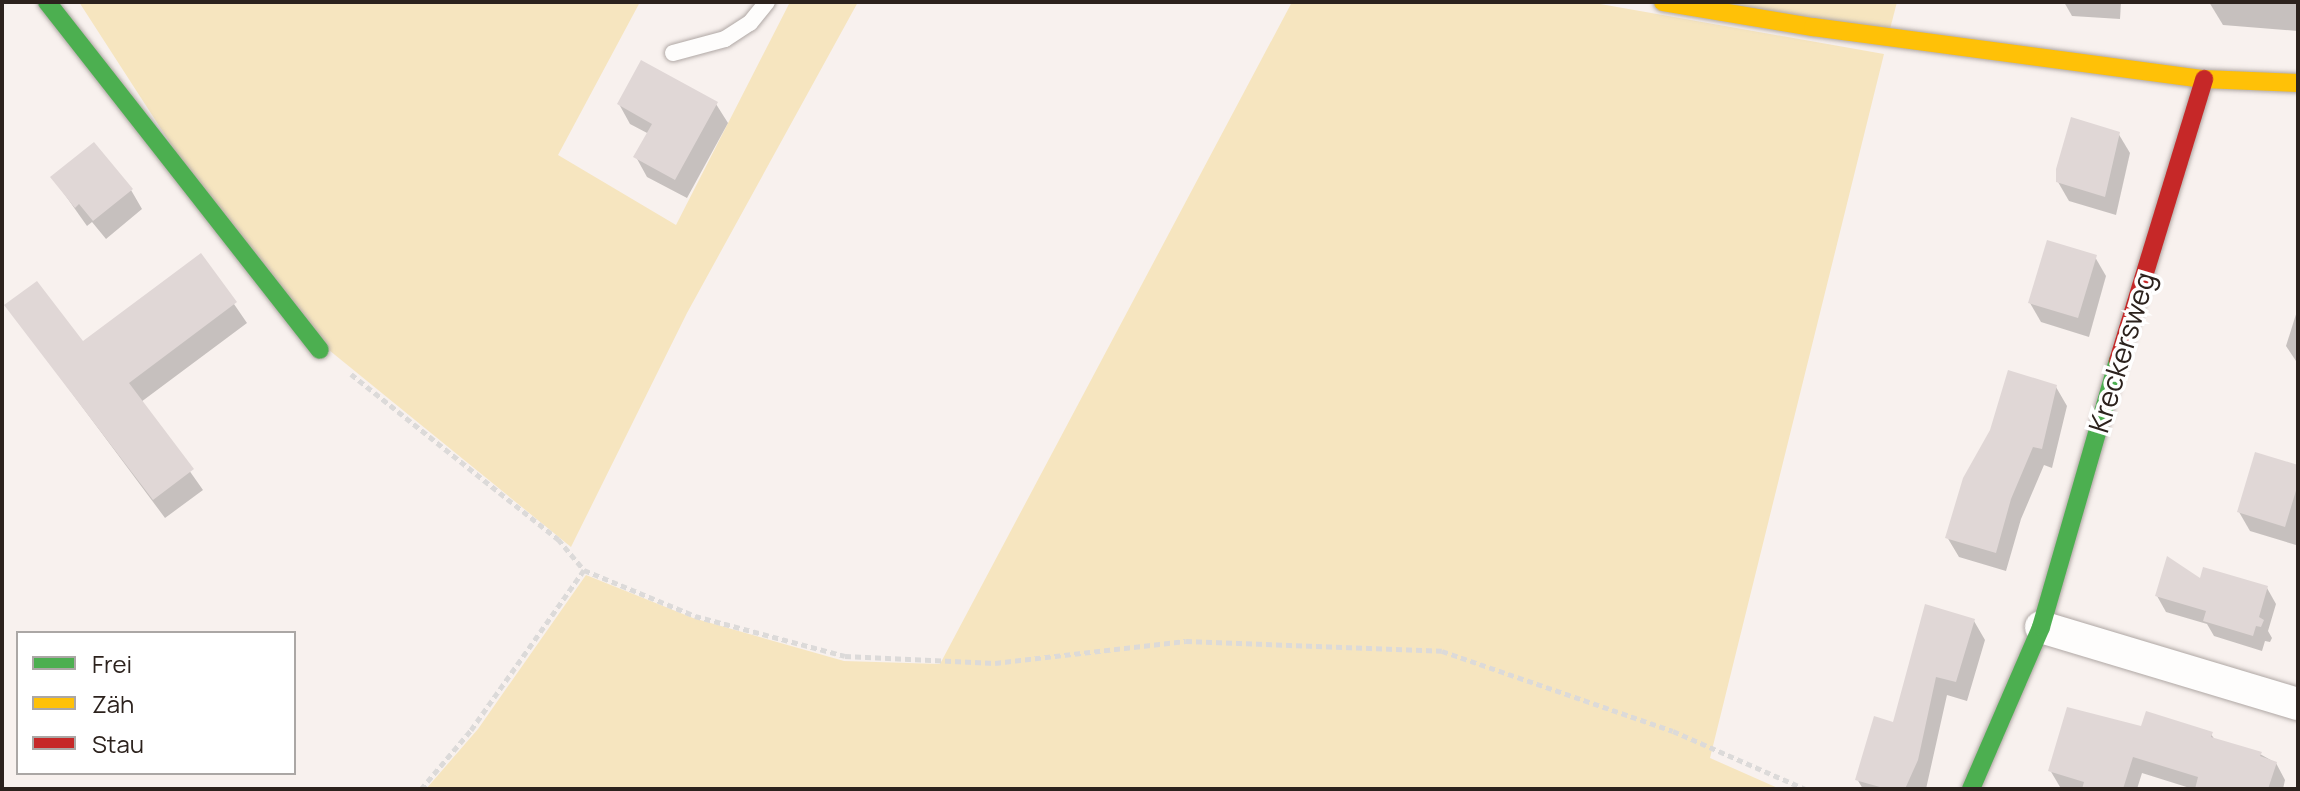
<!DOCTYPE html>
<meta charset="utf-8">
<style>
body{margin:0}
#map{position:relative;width:2300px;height:791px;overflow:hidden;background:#f8f1ee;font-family:Manrope,sans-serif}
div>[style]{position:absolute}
.green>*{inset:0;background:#f6e5bf}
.shadow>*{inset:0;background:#0003}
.building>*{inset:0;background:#e0d7d6}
.path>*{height:5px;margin-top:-2.5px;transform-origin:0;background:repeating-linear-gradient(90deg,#dcdad9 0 6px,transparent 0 10px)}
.roads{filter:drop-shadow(0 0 2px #afa7a4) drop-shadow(0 0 2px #afa7a4)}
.lane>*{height:16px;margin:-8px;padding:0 8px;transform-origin:8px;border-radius:8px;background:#fefdfc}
.street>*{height:32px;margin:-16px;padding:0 16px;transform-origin:16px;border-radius:16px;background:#fefdfc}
.fast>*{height:18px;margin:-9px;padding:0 9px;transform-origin:9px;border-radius:9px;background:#4caf50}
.slow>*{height:18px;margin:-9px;padding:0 9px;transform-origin:9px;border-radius:9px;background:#ffc107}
.jam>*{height:18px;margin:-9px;padding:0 9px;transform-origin:9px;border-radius:9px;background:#c62828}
span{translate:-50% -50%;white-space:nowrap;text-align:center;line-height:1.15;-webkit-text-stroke:7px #fff;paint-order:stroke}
.street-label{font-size:28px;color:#2c221d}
.frame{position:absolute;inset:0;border:4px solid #2c221d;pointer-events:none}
.legend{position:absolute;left:16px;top:631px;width:280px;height:144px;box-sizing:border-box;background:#fff;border:2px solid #aba7a5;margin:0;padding:10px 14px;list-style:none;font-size:24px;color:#2c221d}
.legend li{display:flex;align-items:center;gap:16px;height:40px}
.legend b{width:40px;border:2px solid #aba7a5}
</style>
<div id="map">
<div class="green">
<i style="clip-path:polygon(79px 2px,640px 2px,558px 155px,676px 225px,790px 2px,858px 2px,687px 313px,571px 547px,324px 346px,196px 183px)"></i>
<i style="clip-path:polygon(1292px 2px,1589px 2px,1884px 54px,1710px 758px,1780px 789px,426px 789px,478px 729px,586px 575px,693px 618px,844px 661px,940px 664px)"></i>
<i style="clip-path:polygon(1702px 2px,1897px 2px,1889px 33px)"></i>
</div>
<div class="shadow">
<i style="clip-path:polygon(2064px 2px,2121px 2px,2120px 19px,2072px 16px)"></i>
<i style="clip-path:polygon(2209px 2px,2298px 2px,2298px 31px,2223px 25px)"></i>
<i style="clip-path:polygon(619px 104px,716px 104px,728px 123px,687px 198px,647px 177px,636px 157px,649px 134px,630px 124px)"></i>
<i style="clip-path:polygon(2118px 133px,2130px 153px,2116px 215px,2069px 201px,2058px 182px)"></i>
<i style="clip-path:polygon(53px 178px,131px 190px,142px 209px,106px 239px,92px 222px,87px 226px)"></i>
<i style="clip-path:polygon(201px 256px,247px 323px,141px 402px,203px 490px,165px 518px,7px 306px,82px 344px)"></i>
<i style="clip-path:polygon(2095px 257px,2106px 276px,2089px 337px,2041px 322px,2030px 303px)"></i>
<i style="clip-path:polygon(2298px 308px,2298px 364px,2286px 346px)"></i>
<i style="clip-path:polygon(2056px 387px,2067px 406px,2052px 468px,2044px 465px,2021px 519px,2006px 571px,1959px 557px,1947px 537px)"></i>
<i style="clip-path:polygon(2298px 467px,2296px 545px,2250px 531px,2239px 512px)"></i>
<i style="clip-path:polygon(2201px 581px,2267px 588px,2276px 604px,2268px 631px,2272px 638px,2270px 642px,2265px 641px,2262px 651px,2214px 636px,2207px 624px,2166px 612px,2157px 596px)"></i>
<i style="clip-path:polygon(1974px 621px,1985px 640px,1967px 701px,1947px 695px,1926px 789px,1863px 789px,1857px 779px)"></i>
<i style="clip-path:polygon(2143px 728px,2211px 734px,2215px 740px,2260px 754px,2276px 763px,2285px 780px,2283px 789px,2193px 789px,2142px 773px,2137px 789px,2060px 787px,2050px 770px)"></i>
</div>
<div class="building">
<i style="clip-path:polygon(641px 60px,718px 102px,675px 180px,633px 157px,652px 124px,617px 104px)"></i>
<i style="clip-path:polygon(2071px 117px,2120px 132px,2105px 197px,2056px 182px,2056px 169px)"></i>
<i style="clip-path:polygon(94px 142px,133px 189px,93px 221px,79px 204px,75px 208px,50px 177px)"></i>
<i style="clip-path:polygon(2047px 240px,2097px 255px,2078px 318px,2028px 303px)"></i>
<i style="clip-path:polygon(201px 253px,237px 302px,129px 383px,194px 469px,153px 500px,4px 305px,37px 281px,83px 341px)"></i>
<i style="clip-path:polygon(2008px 370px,2057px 385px,2042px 449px,2033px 447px,2011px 499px,1996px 553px,1945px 538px,1963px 478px,1990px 430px)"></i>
<i style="clip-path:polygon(2255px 452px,2298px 465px,2298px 484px,2285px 527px,2237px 512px)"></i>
<i style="clip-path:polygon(2167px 556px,2200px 578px,2203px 567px,2268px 586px,2259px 617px,2264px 620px,2261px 627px,2256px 626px,2253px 636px,2203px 621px,2206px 611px,2155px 596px)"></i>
<i style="clip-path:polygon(1925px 604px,1975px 619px,1956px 682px,1936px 677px,1918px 760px,1905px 789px,1887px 789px,1855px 780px,1874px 716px,1893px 722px)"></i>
<i style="clip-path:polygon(2067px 707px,2141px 726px,2146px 711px,2213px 732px,2211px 737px,2262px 752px,2260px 756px,2277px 762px,2268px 789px,2195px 789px,2198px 777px,2133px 757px,2123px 789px,2082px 789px,2084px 782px,2048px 771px)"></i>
</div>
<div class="path">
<i style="left:351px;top:374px;width:265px;rotate:38.6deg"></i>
<i style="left:558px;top:539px;width:40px;rotate:50deg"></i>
<i style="left:584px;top:570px;width:120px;rotate:22.5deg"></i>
<i style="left:695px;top:616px;width:155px;rotate:14.9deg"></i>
<i style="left:845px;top:656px;width:150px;rotate:2.7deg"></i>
<i style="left:995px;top:663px;width:192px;rotate:-6.6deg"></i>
<i style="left:1186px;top:641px;width:256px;rotate:2.2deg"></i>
<i style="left:1442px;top:651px;width:244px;rotate:19.1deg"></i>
<i style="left:1673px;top:731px;width:144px;rotate:23.7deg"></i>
<i style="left:421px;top:789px;width:77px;rotate:-49.7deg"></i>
<i style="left:471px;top:730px;width:196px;rotate:-54.8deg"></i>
</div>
<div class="roads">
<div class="lane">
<i style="left:673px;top:53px;width:54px;rotate:-15.1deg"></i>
<i style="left:725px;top:39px;width:30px;rotate:-33deg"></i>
<i style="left:750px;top:23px;width:27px;rotate:-51deg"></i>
</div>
<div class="street">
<i style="left:2041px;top:627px;width:268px;rotate:16.7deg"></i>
</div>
<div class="fast">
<i style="left:47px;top:2px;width:442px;rotate:51.9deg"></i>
<i style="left:1971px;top:789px;width:176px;rotate:-66.6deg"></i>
<i style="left:2041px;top:627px;width:277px;rotate:-73.9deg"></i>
</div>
<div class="slow">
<i style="left:1663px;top:2px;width:152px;rotate:9.5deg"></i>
<i style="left:1813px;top:27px;width:394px;rotate:7.6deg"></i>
<i style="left:2204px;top:79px;width:94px;rotate:2.4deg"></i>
</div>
<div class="jam">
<i style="left:2118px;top:361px;width:295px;rotate:-73deg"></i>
</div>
</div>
<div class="street-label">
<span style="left:2121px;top:352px;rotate:-73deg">Kreckersweg</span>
</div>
<div class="frame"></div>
<ul class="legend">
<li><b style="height:10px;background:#4caf50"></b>Frei</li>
<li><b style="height:10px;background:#ffc107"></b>Zäh</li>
<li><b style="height:10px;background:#c62828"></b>Stau</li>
</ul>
</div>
